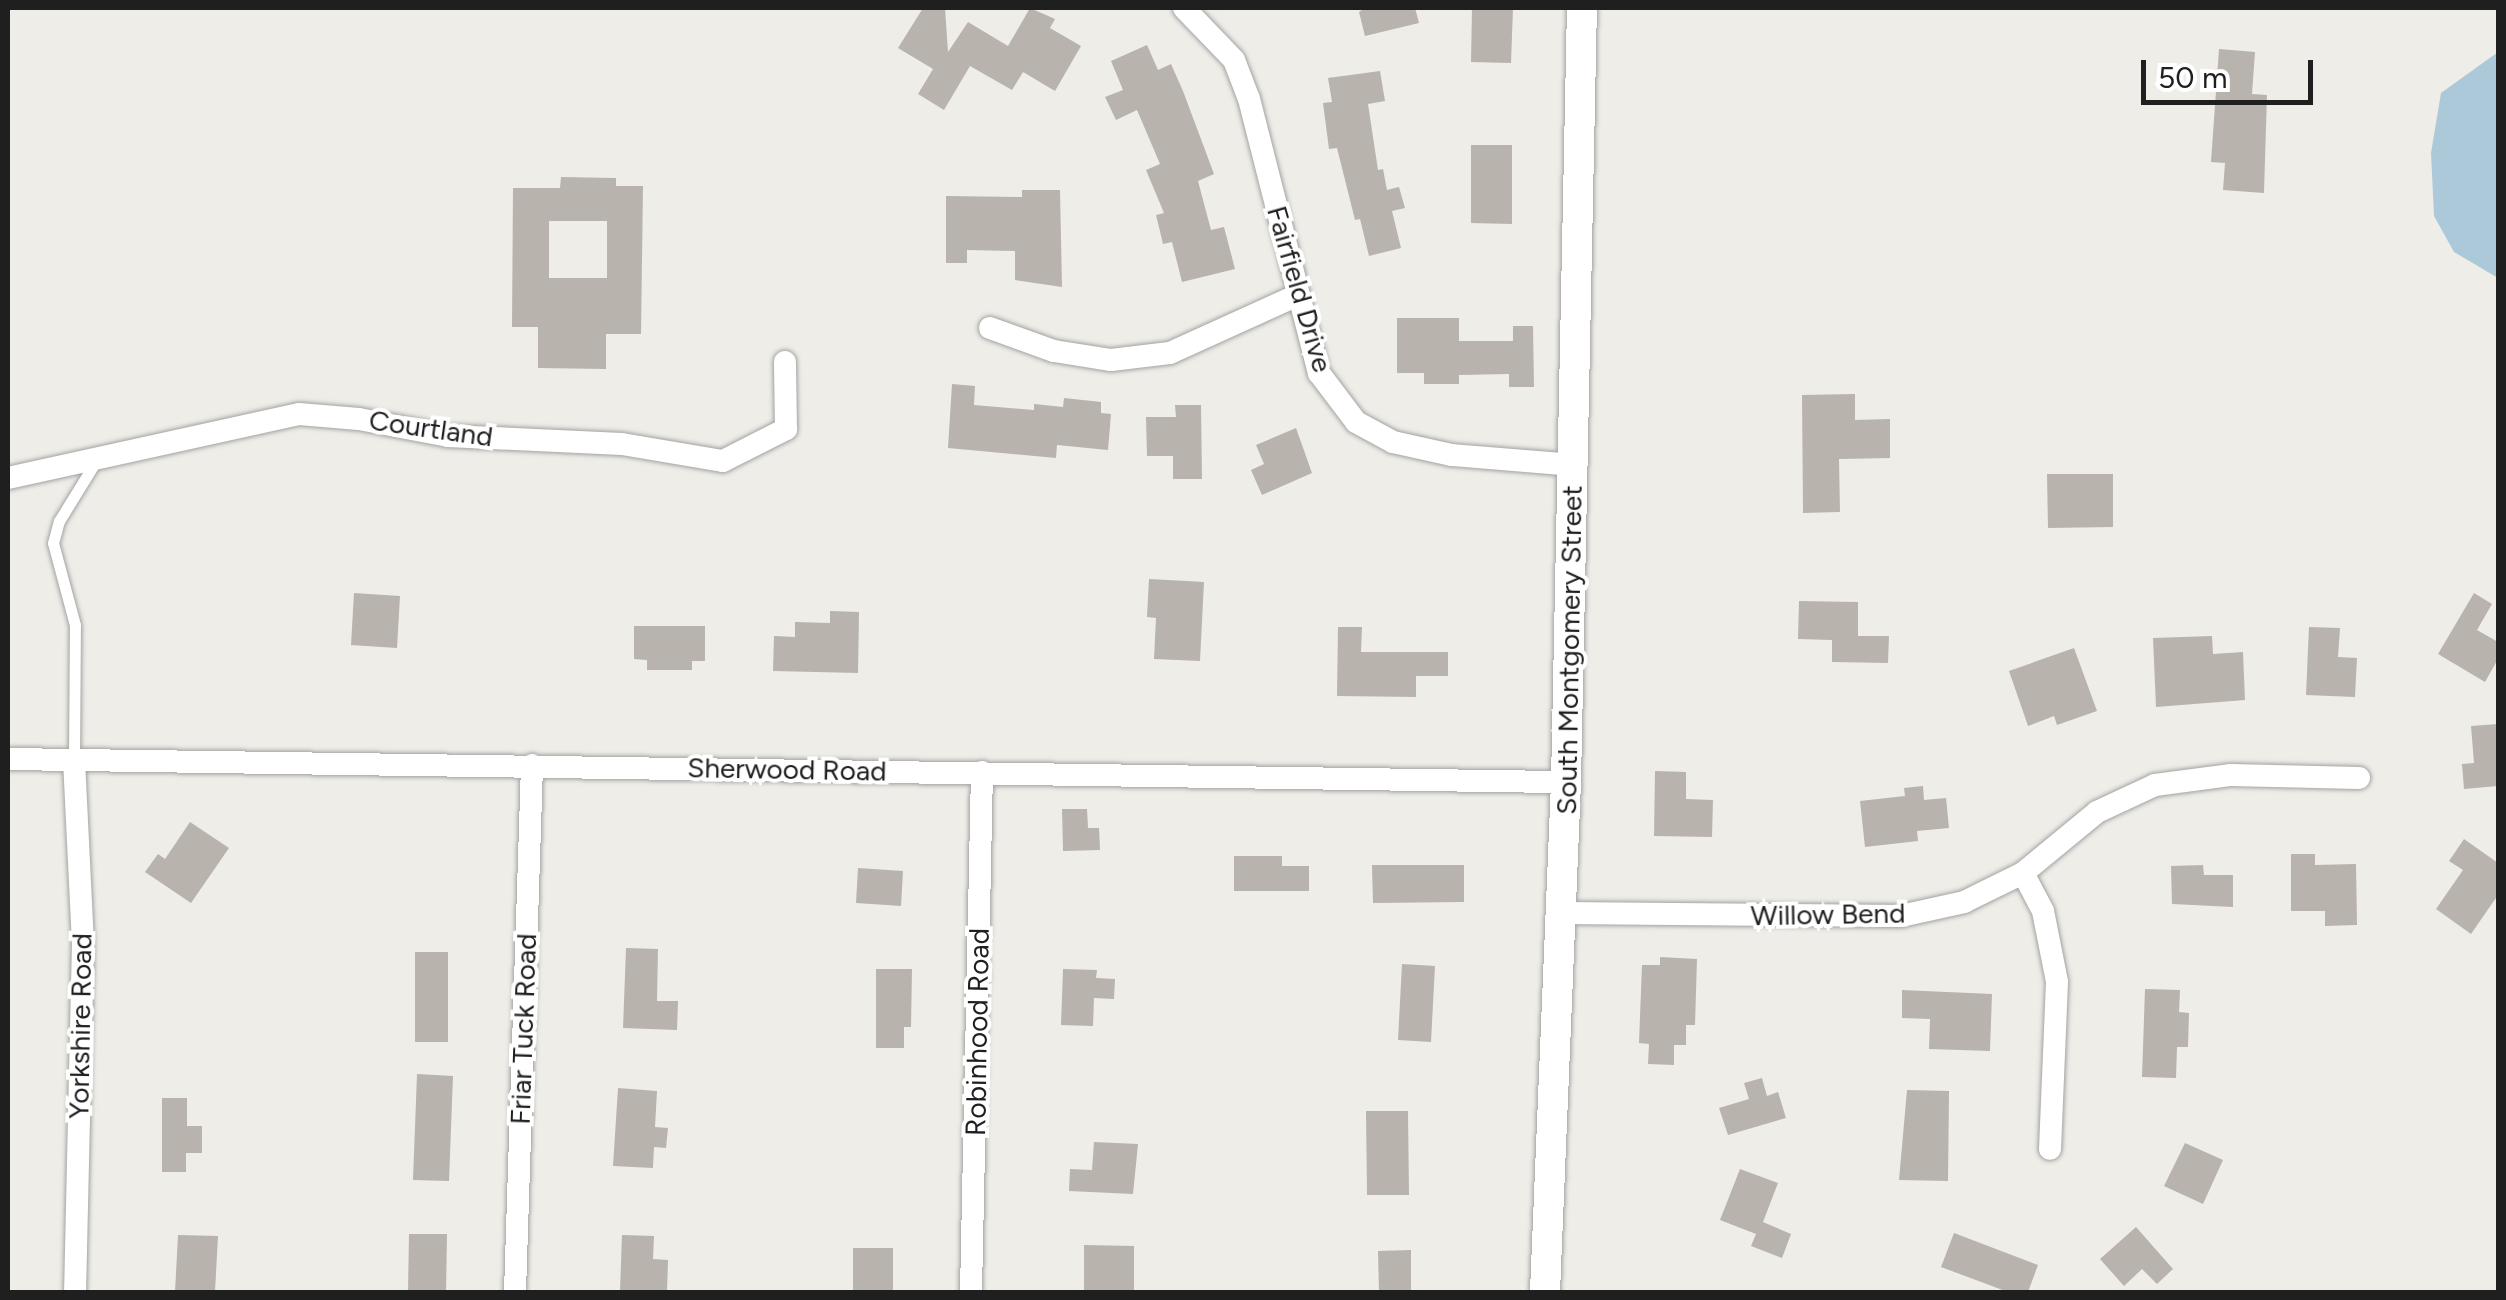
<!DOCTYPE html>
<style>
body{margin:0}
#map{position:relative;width:2506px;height:1300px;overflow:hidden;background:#efede7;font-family:Figtree,sans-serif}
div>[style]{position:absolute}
.water>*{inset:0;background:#abc9d8}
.building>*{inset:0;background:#b8b3ac}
.roads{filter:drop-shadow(0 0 2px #a3a3a3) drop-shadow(0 0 2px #a3a3a3)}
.service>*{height:11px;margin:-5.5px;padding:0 5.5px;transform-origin:5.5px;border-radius:5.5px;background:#fff}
.minor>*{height:22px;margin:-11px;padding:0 11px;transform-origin:11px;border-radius:11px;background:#fff}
.tertiary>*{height:30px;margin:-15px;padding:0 15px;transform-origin:15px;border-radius:15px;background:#fff}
span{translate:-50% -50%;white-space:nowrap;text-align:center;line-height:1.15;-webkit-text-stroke:8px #fff;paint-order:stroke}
.street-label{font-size:28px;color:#1f1f1f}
.frame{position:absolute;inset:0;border:10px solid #1f1f1f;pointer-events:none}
.scale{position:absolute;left:2141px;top:60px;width:172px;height:45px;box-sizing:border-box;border:5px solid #1f1f1f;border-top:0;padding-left:12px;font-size:30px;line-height:35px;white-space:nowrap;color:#1f1f1f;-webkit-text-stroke:8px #fff;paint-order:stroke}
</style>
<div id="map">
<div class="water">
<i style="clip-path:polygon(2498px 52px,2498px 278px,2454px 252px,2434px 216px,2431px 153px,2441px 93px)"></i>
</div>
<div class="building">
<i style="clip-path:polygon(923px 8px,945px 8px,948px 52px,968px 22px,1008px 46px,1030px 8px,1055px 19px,1050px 28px,1081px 46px,1055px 91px,1023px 72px,1012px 90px,970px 66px,944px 110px,918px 94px,933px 69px,898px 48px)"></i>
<i style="clip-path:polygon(1365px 8px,1415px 8px,1419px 23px,1365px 36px,1359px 12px)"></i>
<i style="clip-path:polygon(1472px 8px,1513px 8px,1511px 63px,1471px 62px)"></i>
<i style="clip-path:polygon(1147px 45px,1158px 70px,1171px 64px,1183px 91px,1214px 174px,1198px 181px,1211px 230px,1224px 227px,1235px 269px,1182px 282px,1172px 242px,1163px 244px,1156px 215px,1164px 213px,1146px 170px,1160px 164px,1137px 110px,1116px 120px,1105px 97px,1123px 90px,1111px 61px)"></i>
<i style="clip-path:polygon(2219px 49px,2255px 52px,2252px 94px,2267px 95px,2264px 193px,2223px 190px,2225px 163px,2211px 162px)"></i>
<i style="clip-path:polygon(1380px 71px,1385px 101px,1368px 104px,1378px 170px,1383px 169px,1387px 190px,1399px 187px,1405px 208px,1392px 211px,1401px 248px,1369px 256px,1360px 219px,1355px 220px,1337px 148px,1329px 149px,1323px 103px,1332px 102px,1328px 78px)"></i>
<i style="clip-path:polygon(1471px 145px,1512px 145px,1512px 224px,1471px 223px)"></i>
<i style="clip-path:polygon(evenodd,561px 177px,616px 178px,616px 186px,643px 186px,641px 334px,606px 334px,606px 369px,538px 368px,538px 327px,512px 327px,513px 188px,560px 188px,561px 177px,549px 221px,607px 221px,607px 278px,549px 278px,549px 221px)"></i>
<i style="clip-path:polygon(1022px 190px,1060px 190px,1062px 287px,1015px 280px,1015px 251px,967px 250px,967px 263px,946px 263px,946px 196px,1022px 197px)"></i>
<i style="clip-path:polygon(1397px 318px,1459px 318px,1459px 341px,1513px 341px,1513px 326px,1533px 326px,1534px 387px,1509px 387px,1509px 374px,1459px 375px,1459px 384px,1424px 384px,1424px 373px,1397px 373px)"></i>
<i style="clip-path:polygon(952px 384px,975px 386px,974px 405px,1034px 410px,1034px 404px,1063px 407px,1064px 398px,1101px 402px,1101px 413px,1111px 414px,1108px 450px,1057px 445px,1056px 458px,948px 448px)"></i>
<i style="clip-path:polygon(1855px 394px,1855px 420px,1890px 419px,1890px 458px,1839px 459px,1840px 512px,1803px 513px,1802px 395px)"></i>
<i style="clip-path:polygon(1175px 405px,1201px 405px,1202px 479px,1173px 479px,1173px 456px,1147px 456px,1146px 417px,1176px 417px)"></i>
<i style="clip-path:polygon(1296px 428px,1312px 473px,1262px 495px,1251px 470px,1264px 464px,1256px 445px)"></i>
<i style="clip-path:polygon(2047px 474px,2113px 474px,2113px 527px,2048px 528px)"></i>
<i style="clip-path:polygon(1149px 579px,1204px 582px,1200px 661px,1154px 659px,1156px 618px,1147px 617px)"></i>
<i style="clip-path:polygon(354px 593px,400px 596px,397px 648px,351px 645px)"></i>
<i style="clip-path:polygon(2474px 593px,2492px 604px,2477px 630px,2498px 642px,2498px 659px,2485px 682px,2438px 654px)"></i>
<i style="clip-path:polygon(1799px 601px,1858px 602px,1858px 636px,1889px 636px,1888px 663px,1832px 662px,1832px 640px,1798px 639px)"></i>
<i style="clip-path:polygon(830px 611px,859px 612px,858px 673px,773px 671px,774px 636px,795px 637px,795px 622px,830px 623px)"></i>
<i style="clip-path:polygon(634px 626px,705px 626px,705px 661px,692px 661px,692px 670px,647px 670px,647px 660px,634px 659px)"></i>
<i style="clip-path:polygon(1338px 627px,1362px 627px,1361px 652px,1448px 652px,1448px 676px,1416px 676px,1416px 697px,1337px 696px)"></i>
<i style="clip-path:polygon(2309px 627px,2340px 628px,2338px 657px,2357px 658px,2355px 697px,2306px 695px)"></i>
<i style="clip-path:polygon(2212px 636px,2213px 654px,2243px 652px,2245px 700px,2156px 707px,2153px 638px)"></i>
<i style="clip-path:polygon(2074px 648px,2097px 711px,2057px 725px,2054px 716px,2028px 726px,2009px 671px)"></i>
<i style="clip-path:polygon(2498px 724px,2498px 786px,2464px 789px,2462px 764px,2474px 763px,2471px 726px)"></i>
<i style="clip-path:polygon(1655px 771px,1686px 772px,1686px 799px,1713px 800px,1712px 837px,1654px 836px)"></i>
<i style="clip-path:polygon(1923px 786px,1924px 800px,1946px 798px,1949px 828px,1917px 831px,1918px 841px,1865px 847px,1860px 801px,1905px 796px,1904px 788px)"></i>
<i style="clip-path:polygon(1062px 809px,1087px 809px,1088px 828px,1099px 828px,1100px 850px,1063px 851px)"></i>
<i style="clip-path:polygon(190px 822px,229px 848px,191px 903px,145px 872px,158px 854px,165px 859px)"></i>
<i style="clip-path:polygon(2464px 839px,2498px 863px,2498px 895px,2471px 934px,2436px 909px,2463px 870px,2449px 861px)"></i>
<i style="clip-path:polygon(2291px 854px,2315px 854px,2315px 865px,2356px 864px,2357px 925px,2325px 926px,2325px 911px,2291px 911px)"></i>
<i style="clip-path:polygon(1234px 856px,1282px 856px,1282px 866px,1309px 866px,1309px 891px,1234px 891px)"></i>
<i style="clip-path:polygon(1372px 865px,1464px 865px,1464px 902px,1373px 903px)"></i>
<i style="clip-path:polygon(2203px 865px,2204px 875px,2233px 875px,2233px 907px,2172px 904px,2171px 866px)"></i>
<i style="clip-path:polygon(858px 868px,903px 871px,901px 906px,856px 903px)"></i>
<i style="clip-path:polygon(626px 948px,658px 949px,657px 1001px,678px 1001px,677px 1030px,623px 1028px)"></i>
<i style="clip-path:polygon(415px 952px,448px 952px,448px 1042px,415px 1042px)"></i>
<i style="clip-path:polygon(1660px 957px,1697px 959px,1695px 1025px,1686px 1025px,1686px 1045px,1674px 1045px,1674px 1065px,1648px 1064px,1649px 1044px,1639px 1043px,1642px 965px,1660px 965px)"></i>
<i style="clip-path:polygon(1402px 964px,1435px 966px,1431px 1042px,1398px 1040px)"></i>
<i style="clip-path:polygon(876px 969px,912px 969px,911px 1027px,904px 1027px,904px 1048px,876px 1048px)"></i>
<i style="clip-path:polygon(1063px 969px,1097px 970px,1096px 978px,1115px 979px,1114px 999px,1094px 998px,1093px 1026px,1061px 1025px)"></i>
<i style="clip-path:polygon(2145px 989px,2180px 990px,2179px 1012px,2189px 1013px,2188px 1047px,2177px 1047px,2176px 1078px,2142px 1077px)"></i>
<i style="clip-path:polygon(1902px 990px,1992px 994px,1990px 1051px,1929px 1049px,1930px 1019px,1902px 1018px)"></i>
<i style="clip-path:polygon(417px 1074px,453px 1076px,449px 1181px,413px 1180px)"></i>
<i style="clip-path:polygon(1762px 1078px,1767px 1096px,1778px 1092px,1786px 1118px,1728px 1135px,1719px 1108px,1749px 1099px,1744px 1083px)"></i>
<i style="clip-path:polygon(618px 1088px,657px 1091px,655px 1127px,668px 1128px,666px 1148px,654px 1147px,653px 1168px,613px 1166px)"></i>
<i style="clip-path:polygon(1907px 1090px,1949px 1091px,1948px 1181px,1899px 1180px)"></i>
<i style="clip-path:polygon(162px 1098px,187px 1098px,187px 1126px,202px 1126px,202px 1153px,186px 1153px,186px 1172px,162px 1172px)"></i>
<i style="clip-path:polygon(1366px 1111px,1408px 1111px,1409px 1195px,1367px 1195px)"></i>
<i style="clip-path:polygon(1094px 1142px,1138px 1144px,1133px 1194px,1069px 1191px,1070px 1169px,1092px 1170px)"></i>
<i style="clip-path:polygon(2185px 1143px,2223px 1160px,2203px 1204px,2164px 1186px)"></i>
<i style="clip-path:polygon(1740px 1169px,1778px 1183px,1763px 1222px,1791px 1234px,1782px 1258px,1751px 1246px,1756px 1234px,1720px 1220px)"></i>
<i style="clip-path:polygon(2136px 1227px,2173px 1269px,2157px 1284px,2142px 1269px,2124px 1286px,2100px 1259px)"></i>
<i style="clip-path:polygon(1954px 1233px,2038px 1265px,2028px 1292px,2008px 1292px,1941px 1267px)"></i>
<i style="clip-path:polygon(409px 1234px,447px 1234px,446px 1292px,408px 1292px)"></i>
<i style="clip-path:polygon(178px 1235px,218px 1236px,215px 1292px,175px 1292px)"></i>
<i style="clip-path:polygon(622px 1235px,654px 1236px,653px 1259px,668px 1260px,667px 1292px,620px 1292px)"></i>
<i style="clip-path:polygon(1084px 1245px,1134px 1246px,1134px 1292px,1084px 1292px)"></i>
<i style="clip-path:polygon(853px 1248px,893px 1248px,893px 1292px,853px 1292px)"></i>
<i style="clip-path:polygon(1411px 1250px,1411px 1292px,1379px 1292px,1378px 1251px)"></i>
</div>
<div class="roads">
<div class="service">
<i style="left:74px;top:760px;width:135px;rotate:-89.6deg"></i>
<i style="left:75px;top:625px;width:85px;rotate:-105deg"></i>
<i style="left:53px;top:543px;width:23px;rotate:-75deg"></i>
<i style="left:59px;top:521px;width:70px;rotate:-58.3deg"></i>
</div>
<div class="minor">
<i style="left:1184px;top:8px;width:72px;rotate:46.1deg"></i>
<i style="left:1234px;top:60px;width:42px;rotate:69deg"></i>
<i style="left:1249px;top:99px;width:283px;rotate:75.7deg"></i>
<i style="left:1319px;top:373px;width:61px;rotate:52.9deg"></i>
<i style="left:1356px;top:422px;width:42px;rotate:28.4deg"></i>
<i style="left:1393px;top:442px;width:60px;rotate:12.4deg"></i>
<i style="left:1452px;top:455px;width:121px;rotate:4.7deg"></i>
<i style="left:990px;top:328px;width:68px;rotate:19.8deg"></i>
<i style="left:1054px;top:351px;width:58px;rotate:9deg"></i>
<i style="left:1111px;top:360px;width:59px;rotate:-6.8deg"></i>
<i style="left:1170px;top:353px;width:141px;rotate:-24.4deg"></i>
<i style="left:8px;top:478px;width:298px;rotate:-12.4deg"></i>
<i style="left:299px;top:414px;width:60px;rotate:4.8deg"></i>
<i style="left:359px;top:419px;width:91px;rotate:10.8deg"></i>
<i style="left:448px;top:436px;width:174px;rotate:2.6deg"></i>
<i style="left:622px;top:444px;width:102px;rotate:9.6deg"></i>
<i style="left:723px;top:461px;width:71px;rotate:-26.9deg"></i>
<i style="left:786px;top:429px;width:67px;rotate:-90.9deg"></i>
<i style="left:8px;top:759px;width:1558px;rotate:0.85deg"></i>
<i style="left:74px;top:760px;width:182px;rotate:87.2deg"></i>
<i style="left:83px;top:942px;width:350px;rotate:91.3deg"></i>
<i style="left:2023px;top:873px;width:43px;rotate:62.2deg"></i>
<i style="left:2043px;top:911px;width:72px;rotate:78.8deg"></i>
<i style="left:2057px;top:982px;width:167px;rotate:92.4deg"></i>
<i style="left:1561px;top:913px;width:340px;rotate:0.5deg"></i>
<i style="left:1901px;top:916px;width:65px;rotate:-12.5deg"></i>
<i style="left:1964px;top:902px;width:66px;rotate:-26.2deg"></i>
<i style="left:2023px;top:873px;width:96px;rotate:-39.5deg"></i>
<i style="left:2097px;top:812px;width:64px;rotate:-25deg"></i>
<i style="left:2155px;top:785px;width:77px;rotate:-7.5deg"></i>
<i style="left:2231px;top:775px;width:128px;rotate:1.3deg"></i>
<i style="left:515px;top:1292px;width:527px;rotate:-88.15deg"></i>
<i style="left:971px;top:1292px;width:520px;rotate:-88.79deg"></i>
</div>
<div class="tertiary">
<i style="left:1545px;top:1292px;width:510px;rotate:-87.64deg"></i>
<i style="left:1566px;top:782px;width:774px;rotate:-88.82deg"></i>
</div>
</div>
<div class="street-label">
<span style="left:1300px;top:289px;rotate:74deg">Fairfield Drive</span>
<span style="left:431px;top:428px;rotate:8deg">Courtland</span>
<span style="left:1569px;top:650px;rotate:-89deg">South Montgomery Street</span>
<span style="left:787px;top:769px;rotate:1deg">Sherwood Road</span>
<span style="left:1828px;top:914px;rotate:-1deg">Willow Bend</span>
<span style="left:80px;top:1026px;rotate:-89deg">Yorkshire Road</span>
<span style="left:523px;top:1029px;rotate:-88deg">Friar Tuck Road</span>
<span style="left:977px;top:1032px;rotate:-89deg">Robinhood Road</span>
</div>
<div class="frame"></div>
<div class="scale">50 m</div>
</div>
